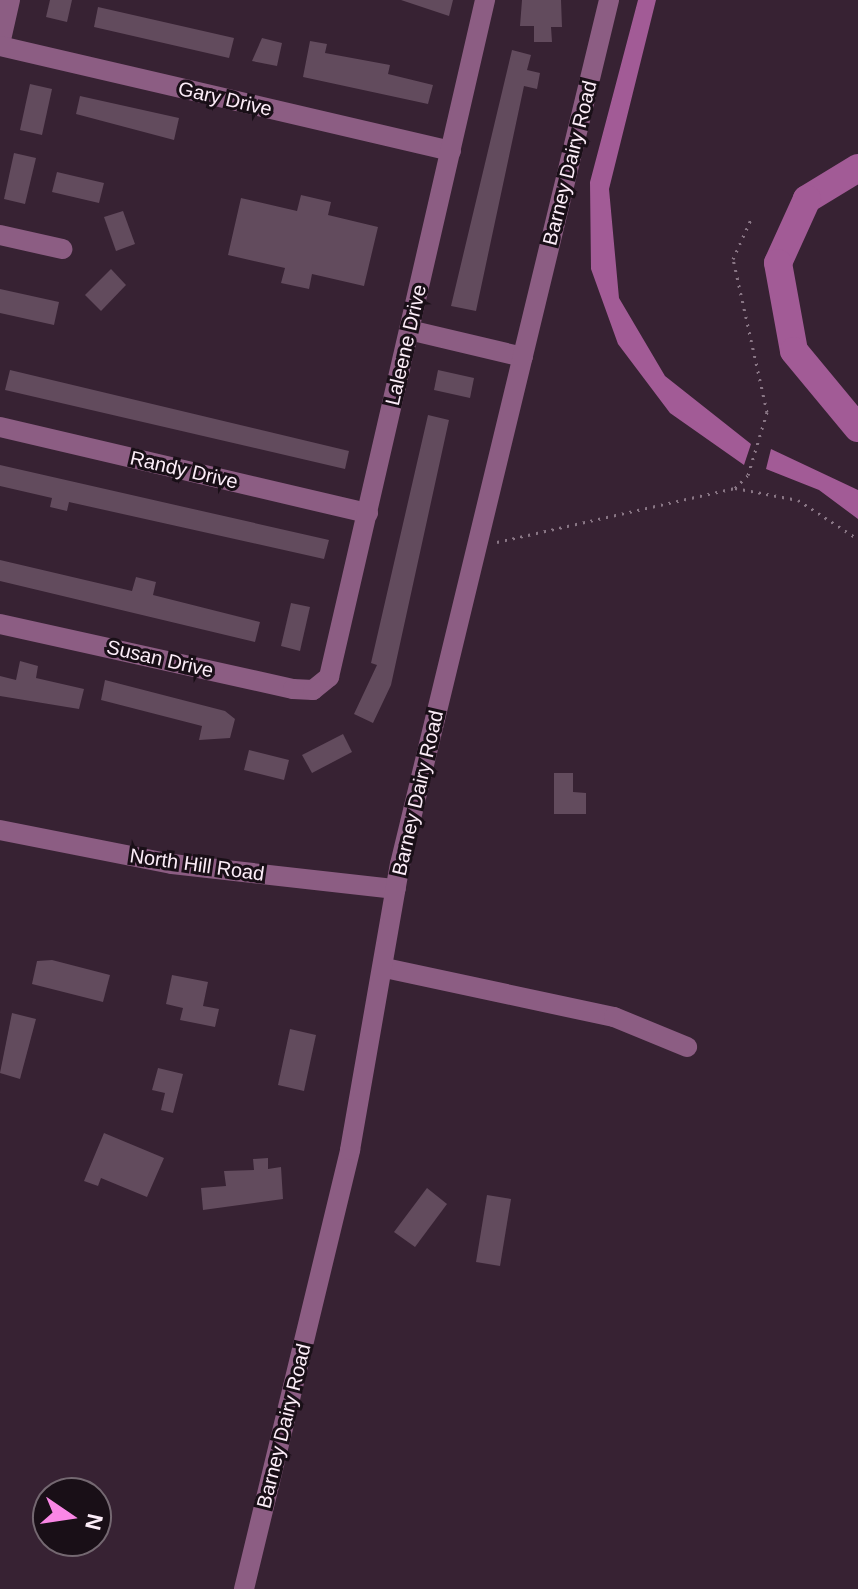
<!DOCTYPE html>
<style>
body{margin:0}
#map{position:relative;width:858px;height:1589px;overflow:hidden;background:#372233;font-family:Arial,sans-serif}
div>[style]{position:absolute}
.water>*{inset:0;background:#a25b96}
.river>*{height:28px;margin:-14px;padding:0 14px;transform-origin:14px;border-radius:14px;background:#a25b96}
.building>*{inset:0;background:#624b5d}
.path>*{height:3px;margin-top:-1.5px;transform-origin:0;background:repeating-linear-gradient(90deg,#897685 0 2px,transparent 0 8px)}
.minor>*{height:20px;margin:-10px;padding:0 10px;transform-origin:10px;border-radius:10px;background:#8c5d83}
span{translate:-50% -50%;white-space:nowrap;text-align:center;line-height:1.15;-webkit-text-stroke:6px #190f17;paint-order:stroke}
.street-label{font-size:20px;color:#fcedf8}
.north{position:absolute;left:32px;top:1477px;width:80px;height:80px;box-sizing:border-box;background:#190f17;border:2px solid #746871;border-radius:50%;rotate:103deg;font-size:22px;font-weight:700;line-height:32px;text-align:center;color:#fcedf8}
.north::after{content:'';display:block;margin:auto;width:28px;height:36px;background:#fa87e6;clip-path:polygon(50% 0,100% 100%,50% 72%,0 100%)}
</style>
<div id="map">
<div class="water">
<i style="clip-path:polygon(638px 0,656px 0,609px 189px,619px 298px,665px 376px,751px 444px,744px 465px,670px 413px,618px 344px,591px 269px,590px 182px)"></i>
<i style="clip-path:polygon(771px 449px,858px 490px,858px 519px,819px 490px,766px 469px)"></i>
</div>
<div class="river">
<i style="left:858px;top:168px;width:60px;rotate:148.7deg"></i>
<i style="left:807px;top:199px;width:70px;rotate:114.4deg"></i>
<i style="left:778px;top:263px;width:89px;rotate:79.7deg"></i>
<i style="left:794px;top:351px;width:100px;rotate:50.3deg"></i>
</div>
<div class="building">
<i style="clip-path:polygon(50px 0,72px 0,67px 22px,46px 17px)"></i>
<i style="clip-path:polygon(401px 0,453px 0,449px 16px)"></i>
<i style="clip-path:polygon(522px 0,561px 0,562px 27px,551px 27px,552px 42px,534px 42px,534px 26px,520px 26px)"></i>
<i style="clip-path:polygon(98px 7px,234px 38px,229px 58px,94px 27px)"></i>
<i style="clip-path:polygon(262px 38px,282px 43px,277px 66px,252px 61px)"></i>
<i style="clip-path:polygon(310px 41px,327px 44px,325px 53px,390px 65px,388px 74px,433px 85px,428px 104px,303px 77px)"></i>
<i style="clip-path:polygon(512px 50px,531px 55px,527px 70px,540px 73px,537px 89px,524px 86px,476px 311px,451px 306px)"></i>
<i style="clip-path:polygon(30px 84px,52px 89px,42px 135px,20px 130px)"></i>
<i style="clip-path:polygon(80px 96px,179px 118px,174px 140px,76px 114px)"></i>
<i style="clip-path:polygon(14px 153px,36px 158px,25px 204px,4px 199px)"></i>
<i style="clip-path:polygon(57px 172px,104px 183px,99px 203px,52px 192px)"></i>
<i style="clip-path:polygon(301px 195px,331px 202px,328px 215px,378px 227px,364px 286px,312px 274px,309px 289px,281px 283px,285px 268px,228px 255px,241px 198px,297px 211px)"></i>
<i style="clip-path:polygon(123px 211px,135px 244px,116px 251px,104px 217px)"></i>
<i style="clip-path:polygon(111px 269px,126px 285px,101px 311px,85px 295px)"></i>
<i style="clip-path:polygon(0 289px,59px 302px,54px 325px,0 313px)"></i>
<i style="clip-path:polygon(10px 370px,349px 451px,345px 469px,5px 390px)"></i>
<i style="clip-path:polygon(438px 370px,474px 378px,470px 398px,434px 390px)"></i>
<i style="clip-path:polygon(428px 415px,449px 420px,391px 685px,373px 723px,354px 714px,377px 665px,371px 663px)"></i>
<i style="clip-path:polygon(0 465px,329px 540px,324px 559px,69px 502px,67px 511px,50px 507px,52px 498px,0 486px)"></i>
<i style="clip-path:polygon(0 560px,132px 591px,136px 577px,156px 582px,153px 595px,260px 622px,255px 642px,0 581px)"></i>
<i style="clip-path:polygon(291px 603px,310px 607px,300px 651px,281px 646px)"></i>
<i style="clip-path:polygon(20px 661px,38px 666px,36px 678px,84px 689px,79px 709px,0 696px,0 676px,16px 680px)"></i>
<i style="clip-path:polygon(105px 680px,225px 711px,235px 719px,230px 738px,199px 740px,202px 726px,101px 700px)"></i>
<i style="clip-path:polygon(343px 734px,352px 752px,312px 773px,302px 755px)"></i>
<i style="clip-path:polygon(249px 750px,289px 760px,284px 780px,244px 770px)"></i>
<i style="clip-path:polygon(554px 773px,573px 773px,573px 792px,586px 793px,586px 814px,554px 814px)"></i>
<i style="clip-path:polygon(52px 960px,110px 975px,103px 1002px,32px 984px,37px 961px)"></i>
<i style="clip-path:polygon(172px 975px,208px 982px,203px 1006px,219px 1009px,215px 1027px,180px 1020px,183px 1008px,166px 1004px)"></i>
<i style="clip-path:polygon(12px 1013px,36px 1019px,20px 1079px,0 1073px)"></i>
<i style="clip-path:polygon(290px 1029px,316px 1035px,304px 1091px,278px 1085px)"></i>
<i style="clip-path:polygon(158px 1068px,183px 1074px,173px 1113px,161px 1110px,165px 1093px,152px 1090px)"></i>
<i style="clip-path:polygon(104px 1133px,164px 1158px,147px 1197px,101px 1178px,98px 1186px,84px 1181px)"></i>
<i style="clip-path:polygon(268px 1158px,268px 1169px,281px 1167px,283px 1199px,203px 1210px,201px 1188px,226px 1186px,224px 1171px,254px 1170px,253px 1159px)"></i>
<i style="clip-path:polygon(427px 1188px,447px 1204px,415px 1247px,394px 1232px)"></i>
<i style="clip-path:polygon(487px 1195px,511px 1199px,500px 1266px,476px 1262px)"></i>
</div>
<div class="path">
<i style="left:735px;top:488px;width:18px;rotate:-45deg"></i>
<i style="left:748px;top:475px;width:66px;rotate:-73.2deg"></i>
<i style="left:767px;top:412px;width:157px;rotate:-102.5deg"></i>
<i style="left:733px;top:259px;width:46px;rotate:-65.7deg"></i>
<i style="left:497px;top:542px;width:244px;rotate:-12.8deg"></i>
<i style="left:735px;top:488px;width:64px;rotate:10.8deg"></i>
<i style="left:798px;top:500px;width:72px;rotate:33deg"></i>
</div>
<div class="minor">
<i style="left:0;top:44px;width:45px;rotate:-77.2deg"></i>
<i style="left:0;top:46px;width:463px;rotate:13.1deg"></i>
<i style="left:0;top:235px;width:64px;rotate:12.7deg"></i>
<i style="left:409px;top:330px;width:117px;rotate:13.3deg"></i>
<i style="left:0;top:427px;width:378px;rotate:13.2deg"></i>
<i style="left:0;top:624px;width:300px;rotate:12.5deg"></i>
<i style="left:293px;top:689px;width:20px;rotate:3deg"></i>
<i style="left:313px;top:690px;width:21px;rotate:-39deg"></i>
<i style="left:329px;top:677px;width:695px;rotate:-77.02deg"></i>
<i style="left:0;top:830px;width:175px;rotate:11.2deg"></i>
<i style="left:172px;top:864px;width:225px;rotate:6.4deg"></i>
<i style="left:385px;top:968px;width:234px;rotate:12.1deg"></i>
<i style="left:614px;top:1017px;width:79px;rotate:22.3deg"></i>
<i style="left:244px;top:1589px;width:452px;rotate:-76.4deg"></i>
<i style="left:350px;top:1150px;width:290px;rotate:-80.1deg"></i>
<i style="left:400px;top:864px;width:889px;rotate:-76.4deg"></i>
</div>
<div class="street-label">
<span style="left:225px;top:99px;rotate:13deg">Gary Drive</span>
<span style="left:570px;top:163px;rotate:-76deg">Barney Dairy Road</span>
<span style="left:406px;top:345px;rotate:-77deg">Laleene Drive</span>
<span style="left:184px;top:470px;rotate:13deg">Randy Drive</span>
<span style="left:160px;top:659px;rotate:13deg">Susan Drive</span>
<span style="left:418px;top:793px;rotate:-77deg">Barney Dairy Road</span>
<span style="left:197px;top:865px;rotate:8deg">North Hill Road</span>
<span style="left:284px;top:1426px;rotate:-76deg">Barney Dairy Road</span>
</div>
<div class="north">N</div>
</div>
